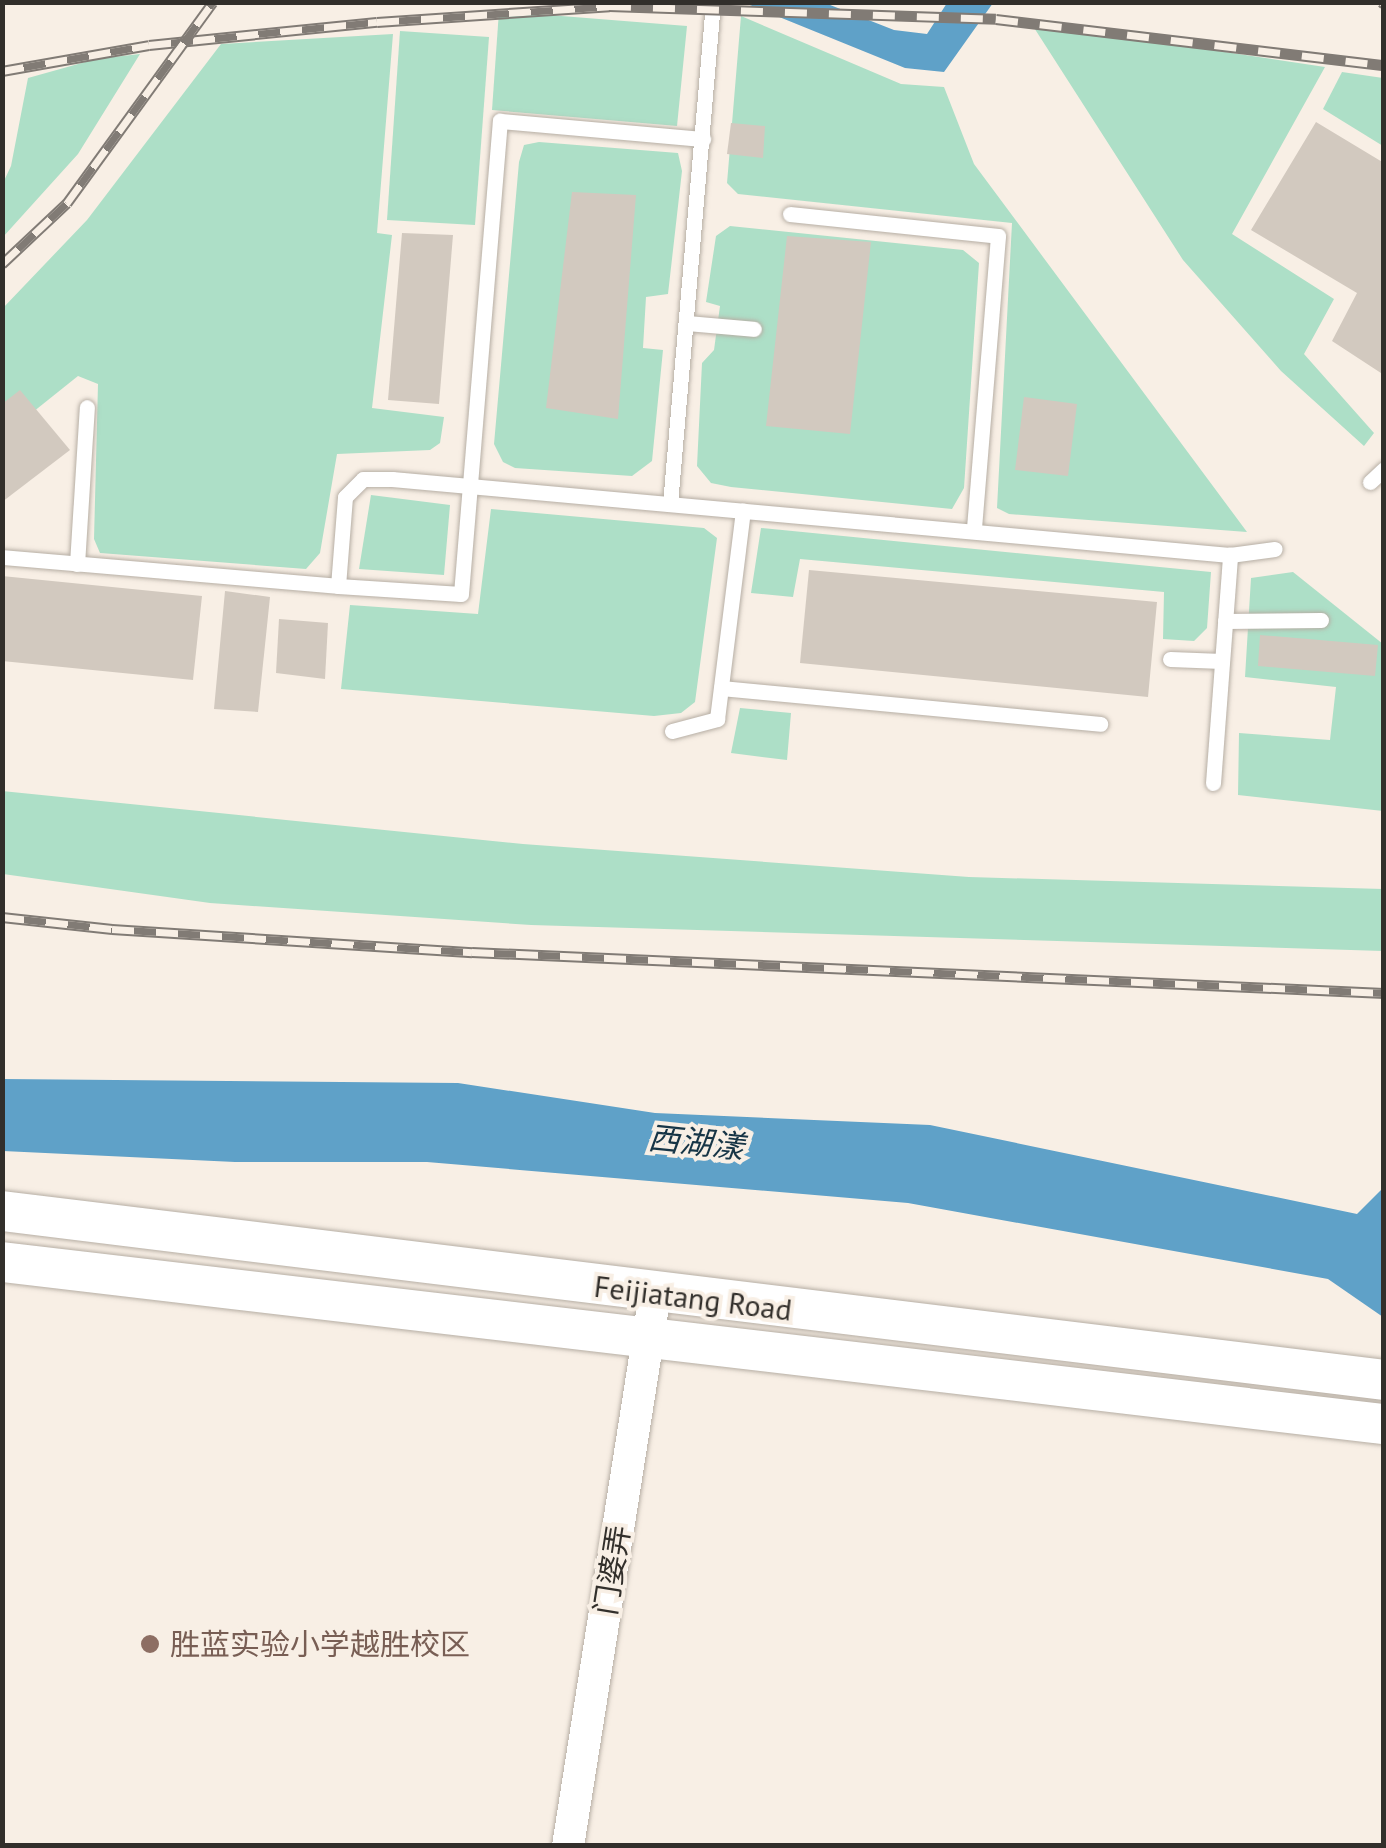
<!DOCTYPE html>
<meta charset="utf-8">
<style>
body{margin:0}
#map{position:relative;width:1386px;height:1848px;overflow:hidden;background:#f8efe5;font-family:"PT Sans","Noto Sans SC",sans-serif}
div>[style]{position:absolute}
.green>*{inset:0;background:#addfc7}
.water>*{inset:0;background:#5fa1c8}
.building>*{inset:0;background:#d2c9bf}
.roads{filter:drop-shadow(0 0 2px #b6aea4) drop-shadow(0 0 2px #b6aea4)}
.service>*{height:15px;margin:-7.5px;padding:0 7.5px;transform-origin:7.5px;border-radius:7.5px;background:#fff}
.minor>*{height:32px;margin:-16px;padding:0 16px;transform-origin:16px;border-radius:16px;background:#fff}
.tertiary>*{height:40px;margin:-20px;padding:0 20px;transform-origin:20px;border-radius:20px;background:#fff}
.rail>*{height:11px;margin-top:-5.5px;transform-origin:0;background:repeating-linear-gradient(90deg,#f8efe5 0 22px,#817b75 0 44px);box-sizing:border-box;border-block:2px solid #817b75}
.dots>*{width:28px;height:28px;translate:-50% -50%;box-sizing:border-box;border:5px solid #f8efe5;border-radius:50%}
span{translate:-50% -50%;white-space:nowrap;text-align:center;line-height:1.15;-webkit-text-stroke:8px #f8efe5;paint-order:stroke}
.street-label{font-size:30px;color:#322f2b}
.education-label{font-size:30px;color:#785e54}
.left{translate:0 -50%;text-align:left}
.water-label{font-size:32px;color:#173546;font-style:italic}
.frame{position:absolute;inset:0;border:5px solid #322f2b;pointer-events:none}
</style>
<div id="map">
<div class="green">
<i style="clip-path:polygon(499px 11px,687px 26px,677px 126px,492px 110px)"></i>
<i style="clip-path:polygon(741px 16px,901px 84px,944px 87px,974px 164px,1247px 532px,1009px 514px,997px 508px,1012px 223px,738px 194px,727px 183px)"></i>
<i style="clip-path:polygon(1031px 23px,1325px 67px,1232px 234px,1334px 299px,1304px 354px,1374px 433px,1364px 446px,1281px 371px,1183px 260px)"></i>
<i style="clip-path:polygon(400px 31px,489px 37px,475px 225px,387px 220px)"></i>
<i style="clip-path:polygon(393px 34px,377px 233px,392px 235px,372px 408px,444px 417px,440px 443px,430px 450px,337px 454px,320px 553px,306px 569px,100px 553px,94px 539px,98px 384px,78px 376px,3px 436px,3px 308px,87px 220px,221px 44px)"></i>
<i style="clip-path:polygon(140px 54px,78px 154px,3px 237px,3px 183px,11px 166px,28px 78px,96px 59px)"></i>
<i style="clip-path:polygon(1342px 72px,1383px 78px,1383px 146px,1323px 109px)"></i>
<i style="clip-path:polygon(539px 142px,678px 153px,682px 171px,668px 294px,646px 297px,643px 348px,663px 350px,652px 461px,632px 476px,515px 468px,503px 462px,494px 444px,519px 162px,524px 145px)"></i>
<i style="clip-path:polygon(730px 226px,963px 250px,979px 263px,964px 488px,952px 509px,731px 487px,711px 483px,697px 466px,702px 363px,714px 350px,720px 306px,706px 302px,716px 236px)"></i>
<i style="clip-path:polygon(371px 495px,450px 505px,444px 575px,359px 569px)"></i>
<i style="clip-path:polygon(491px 509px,704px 528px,717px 538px,695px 702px,681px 713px,654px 716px,341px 689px,350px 605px,478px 614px)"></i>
<i style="clip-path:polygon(761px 528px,1211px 572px,1207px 628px,1194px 641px,1163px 639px,1164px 592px,800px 559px,793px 597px,751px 593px)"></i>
<i style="clip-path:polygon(1293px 572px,1383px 644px,1383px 811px,1238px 795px,1239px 733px,1330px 740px,1336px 687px,1245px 677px,1251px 578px)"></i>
<i style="clip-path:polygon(740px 708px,791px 713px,787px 760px,731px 753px)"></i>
<i style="clip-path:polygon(2px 791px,523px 844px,969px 877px,1383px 889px,1383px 951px,531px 925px,210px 903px,3px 874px)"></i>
</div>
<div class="water">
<i style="clip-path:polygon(745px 3px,825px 3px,894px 30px,927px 34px,947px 3px,993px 3px,944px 72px,905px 68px)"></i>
<i style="clip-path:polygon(3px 1079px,458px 1083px,655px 1113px,930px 1125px,1357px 1214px,1383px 1188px,1383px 1317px,1328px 1279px,908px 1203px,427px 1162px,235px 1162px,3px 1151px)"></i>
</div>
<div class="building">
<i style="clip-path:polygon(1316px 122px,1384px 163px,1384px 375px,1332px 341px,1357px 293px,1251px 230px)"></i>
<i style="clip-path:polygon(731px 123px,765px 126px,763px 158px,727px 154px)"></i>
<i style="clip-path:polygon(572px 192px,636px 195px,618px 419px,546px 408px)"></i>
<i style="clip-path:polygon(402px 233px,453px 235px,439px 404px,388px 400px)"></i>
<i style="clip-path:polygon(787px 236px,871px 242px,850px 434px,766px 426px)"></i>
<i style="clip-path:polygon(20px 390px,70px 450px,2px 502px,2px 404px)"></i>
<i style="clip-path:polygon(1024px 397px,1077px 404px,1068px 476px,1015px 470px)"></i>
<i style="clip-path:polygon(809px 570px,1157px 602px,1148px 697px,800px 663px)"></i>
<i style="clip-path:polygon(2px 576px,202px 596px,193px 680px,2px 661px)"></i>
<i style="clip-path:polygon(225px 591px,270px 597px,258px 712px,214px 709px)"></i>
<i style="clip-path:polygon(279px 619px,328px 623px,325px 679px,276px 673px)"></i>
<i style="clip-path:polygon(1260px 635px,1378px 645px,1375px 676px,1258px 666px)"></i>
</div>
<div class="roads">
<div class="service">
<i style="left:790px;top:214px;width:209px;rotate:6deg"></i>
<i style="left:998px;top:236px;width:296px;rotate:94.7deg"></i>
<i style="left:686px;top:323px;width:68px;rotate:5deg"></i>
<i style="left:1370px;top:482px;width:19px;rotate:-43deg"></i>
<i style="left:670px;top:504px;width:504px;rotate:-85.1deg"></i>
<i style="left:2px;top:557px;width:337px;rotate:4.9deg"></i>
<i style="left:338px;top:586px;width:89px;rotate:-85.5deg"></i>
<i style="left:345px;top:497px;width:25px;rotate:-45deg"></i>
<i style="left:363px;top:479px;width:29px"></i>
<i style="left:392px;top:479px;width:841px;rotate:5.18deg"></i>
<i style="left:1230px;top:555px;width:45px;rotate:-7.6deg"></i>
<i style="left:77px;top:564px;width:157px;rotate:-86.4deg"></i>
<i style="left:338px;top:586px;width:123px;rotate:3.7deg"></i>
<i style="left:461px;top:594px;width:475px;rotate:-85.3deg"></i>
<i style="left:500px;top:121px;width:204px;rotate:5.1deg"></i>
<i style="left:1225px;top:621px;width:96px;rotate:-0.6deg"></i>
<i style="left:1170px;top:659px;width:52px;rotate:2.2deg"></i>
<i style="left:721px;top:688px;width:381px;rotate:5.4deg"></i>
<i style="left:672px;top:731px;width:47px;rotate:-14.9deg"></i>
<i style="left:717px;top:719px;width:210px;rotate:-82.9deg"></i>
<i style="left:1213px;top:783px;width:229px;rotate:-85.7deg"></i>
</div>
<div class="minor">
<i style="left:568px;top:1846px;width:559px;rotate:-81.04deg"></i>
</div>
<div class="tertiary">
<i style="left:2px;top:1211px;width:1392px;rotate:6.97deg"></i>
<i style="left:2px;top:1262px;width:1391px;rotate:6.69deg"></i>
</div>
</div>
<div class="rail">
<i style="left:1382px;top:2px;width:3px;rotate:45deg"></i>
<i style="left:2px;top:71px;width:149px;rotate:-10deg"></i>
<i style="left:149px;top:45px;width:229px;rotate:-5.8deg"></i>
<i style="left:377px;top:22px;width:233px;rotate:-3.9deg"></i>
<i style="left:609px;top:6px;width:387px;rotate:1.9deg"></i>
<i style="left:996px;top:19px;width:391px;rotate:6.8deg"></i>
<i style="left:2px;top:264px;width:89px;rotate:-43.2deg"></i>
<i style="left:67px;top:203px;width:248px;rotate:-54deg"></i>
<i style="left:2px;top:917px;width:111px;rotate:6.2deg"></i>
<i style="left:112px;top:929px;width:361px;rotate:3.7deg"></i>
<i style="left:472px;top:952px;width:913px;rotate:2.57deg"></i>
</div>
<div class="dots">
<i style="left:150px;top:1644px;background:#8d6e63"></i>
</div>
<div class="street-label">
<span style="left:693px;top:1298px;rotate:7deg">Feijiatang Road</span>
<span style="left:612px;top:1570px;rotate:-81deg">门婆弄</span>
</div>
<div class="education-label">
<span class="left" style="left:170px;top:1644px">胜蓝实验小学越胜校区</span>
</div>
<div class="water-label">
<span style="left:696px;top:1142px;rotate:6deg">西湖漾</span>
</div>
<div class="frame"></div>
</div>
